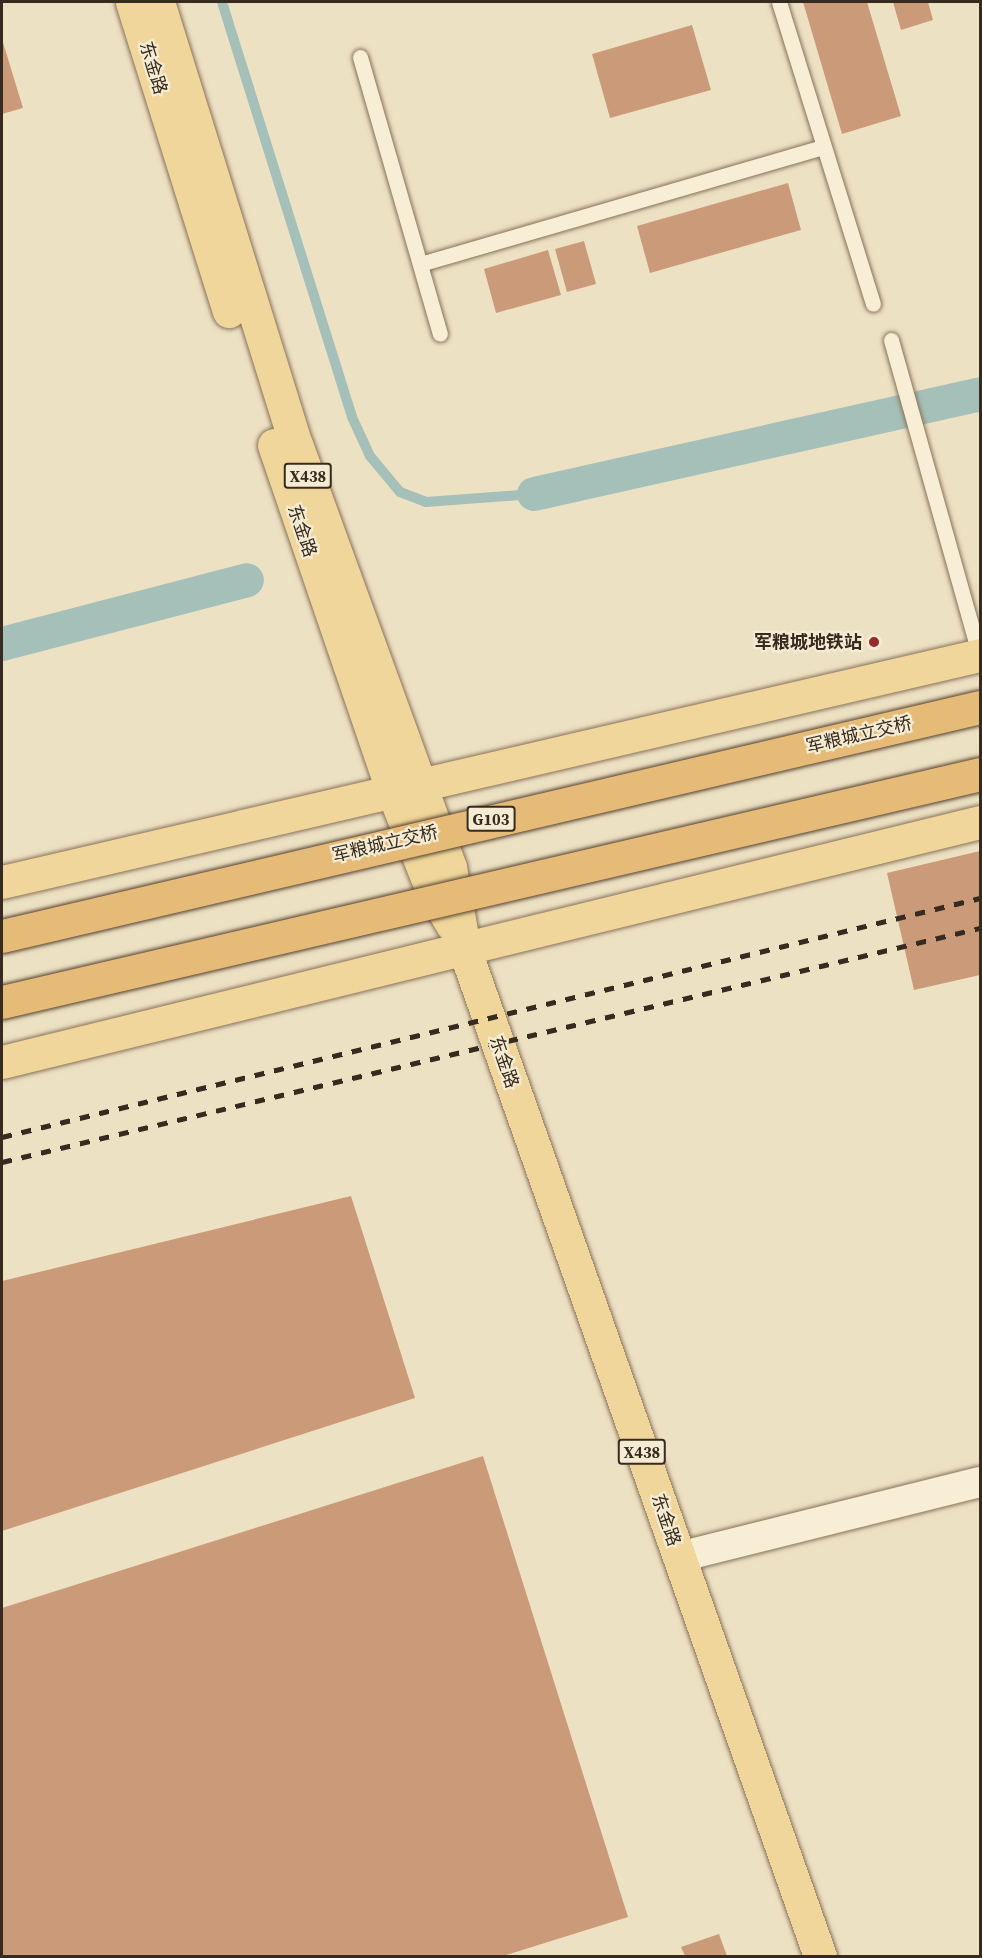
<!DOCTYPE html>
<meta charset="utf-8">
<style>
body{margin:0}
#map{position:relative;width:982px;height:1958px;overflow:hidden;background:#ede1c3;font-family:"Source Serif 4","Noto Sans SC",serif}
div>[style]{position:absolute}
.stream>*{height:10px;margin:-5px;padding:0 5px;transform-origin:5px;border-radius:5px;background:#a5c0b8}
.canal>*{height:34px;margin:-17px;padding:0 17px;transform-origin:17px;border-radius:17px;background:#a5c0b8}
.building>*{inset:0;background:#cb9b79}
.roads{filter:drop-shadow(0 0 2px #87725a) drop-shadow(0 0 2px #87725a)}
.service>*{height:15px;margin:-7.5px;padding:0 7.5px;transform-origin:7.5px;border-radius:7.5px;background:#f8eed6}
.minor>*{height:30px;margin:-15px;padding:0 15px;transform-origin:15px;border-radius:15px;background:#f8eed6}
.primary>*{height:33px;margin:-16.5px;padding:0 16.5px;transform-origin:16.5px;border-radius:16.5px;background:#f0d69b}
.rail>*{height:4.5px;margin-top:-2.25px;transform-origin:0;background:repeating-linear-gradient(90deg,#372a1e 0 10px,transparent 0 20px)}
.bridges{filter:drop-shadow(0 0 2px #55402e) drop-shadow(0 0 2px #55402e)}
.trunk-bridge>*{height:33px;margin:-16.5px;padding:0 16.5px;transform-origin:16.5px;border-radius:16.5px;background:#e6bb78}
.dots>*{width:16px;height:16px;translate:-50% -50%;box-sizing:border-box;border:3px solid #f5ebd2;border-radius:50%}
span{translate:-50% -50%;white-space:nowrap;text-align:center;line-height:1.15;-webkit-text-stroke:4.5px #f5ebd2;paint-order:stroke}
.shield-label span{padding:2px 4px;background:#f5ebd2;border:2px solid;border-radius:4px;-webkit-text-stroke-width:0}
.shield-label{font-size:16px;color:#372a1e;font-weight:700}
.street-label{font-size:18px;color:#372a1e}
.poi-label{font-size:18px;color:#372a1e;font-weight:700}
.right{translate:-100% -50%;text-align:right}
.frame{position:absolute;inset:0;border:3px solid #372a1e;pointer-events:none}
</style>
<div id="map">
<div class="stream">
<i style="left:222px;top:2px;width:435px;rotate:72.6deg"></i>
<i style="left:352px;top:417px;width:43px;rotate:65.2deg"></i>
<i style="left:370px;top:456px;width:47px;rotate:50.2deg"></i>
<i style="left:400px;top:492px;width:28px;rotate:21deg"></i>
<i style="left:426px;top:502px;width:108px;rotate:-4.2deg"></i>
</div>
<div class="canal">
<i style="left:534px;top:494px;width:457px;rotate:-12.6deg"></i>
<i style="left:2px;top:644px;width:253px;rotate:-14.6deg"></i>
</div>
<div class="building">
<i style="clip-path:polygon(803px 2px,867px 2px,901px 116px,842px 134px)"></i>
<i style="clip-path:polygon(893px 2px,928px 2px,933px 20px,901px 30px)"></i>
<i style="clip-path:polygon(692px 25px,711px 90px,610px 118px,592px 54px)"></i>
<i style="clip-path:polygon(2px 39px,23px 108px,2px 114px)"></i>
<i style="clip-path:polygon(788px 183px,801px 230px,650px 273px,637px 226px)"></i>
<i style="clip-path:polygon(584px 241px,596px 284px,567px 292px,555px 249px)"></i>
<i style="clip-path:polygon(548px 250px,561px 295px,496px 313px,484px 269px)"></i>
<i style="clip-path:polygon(980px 851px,980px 975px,914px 990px,887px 873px)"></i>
<i style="clip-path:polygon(351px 1196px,415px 1398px,2px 1531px,2px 1281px)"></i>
<i style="clip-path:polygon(483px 1456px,628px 1917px,503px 1956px,2px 1956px,2px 1608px)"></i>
<i style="clip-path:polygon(719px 1934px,727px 1956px,685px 1956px,681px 1947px)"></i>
</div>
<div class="roads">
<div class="service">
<i style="left:779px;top:2px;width:316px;rotate:72.7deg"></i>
<i style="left:360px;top:57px;width:288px;rotate:73.9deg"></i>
<i style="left:420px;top:264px;width:420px;rotate:-16.2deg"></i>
<i style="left:891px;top:340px;width:328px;rotate:74.3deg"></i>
</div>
<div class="minor">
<i style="left:679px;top:1557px;width:310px;rotate:-14deg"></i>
</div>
<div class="primary">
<i style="left:132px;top:2px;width:324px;rotate:72.6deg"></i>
<i style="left:158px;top:2px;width:463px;rotate:72.7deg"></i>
<i style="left:296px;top:444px;width:450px;rotate:70deg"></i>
<i style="left:450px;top:867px;width:82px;rotate:80.2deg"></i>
<i style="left:464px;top:948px;width:1069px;rotate:70.55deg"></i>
<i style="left:274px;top:445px;width:367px;rotate:71.1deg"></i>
<i style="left:393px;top:792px;width:109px;rotate:68.4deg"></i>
<i style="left:433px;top:893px;width:37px;rotate:59deg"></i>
<i style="left:2px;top:882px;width:1004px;rotate:-13.07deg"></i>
<i style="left:2px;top:1062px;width:1007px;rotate:-13.79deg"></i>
</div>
</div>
<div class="rail">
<i style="left:2px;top:1137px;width:1007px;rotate:-13.73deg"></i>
<i style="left:2px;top:1162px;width:1006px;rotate:-13.46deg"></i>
</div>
<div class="bridges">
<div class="trunk-bridge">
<i style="left:2px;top:936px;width:1004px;rotate:-13.18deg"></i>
<i style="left:2px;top:1002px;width:1004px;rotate:-13.12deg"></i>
</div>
</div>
<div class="dots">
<i style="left:874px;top:642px;background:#952b2c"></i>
</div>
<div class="shield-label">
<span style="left:308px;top:476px">X438</span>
<span style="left:491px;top:819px">G103</span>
<span style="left:642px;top:1452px">X438</span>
</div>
<div class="street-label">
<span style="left:153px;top:68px;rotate:73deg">东金路</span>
<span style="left:302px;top:531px;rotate:71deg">东金路</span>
<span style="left:859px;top:735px;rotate:-13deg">军粮城立交桥</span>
<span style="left:385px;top:844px;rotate:-13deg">军粮城立交桥</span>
<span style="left:504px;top:1062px;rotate:71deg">东金路</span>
<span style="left:666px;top:1520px;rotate:71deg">东金路</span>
</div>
<div class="poi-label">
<span class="right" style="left:862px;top:642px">军粮城地铁站</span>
</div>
<div class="frame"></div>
</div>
